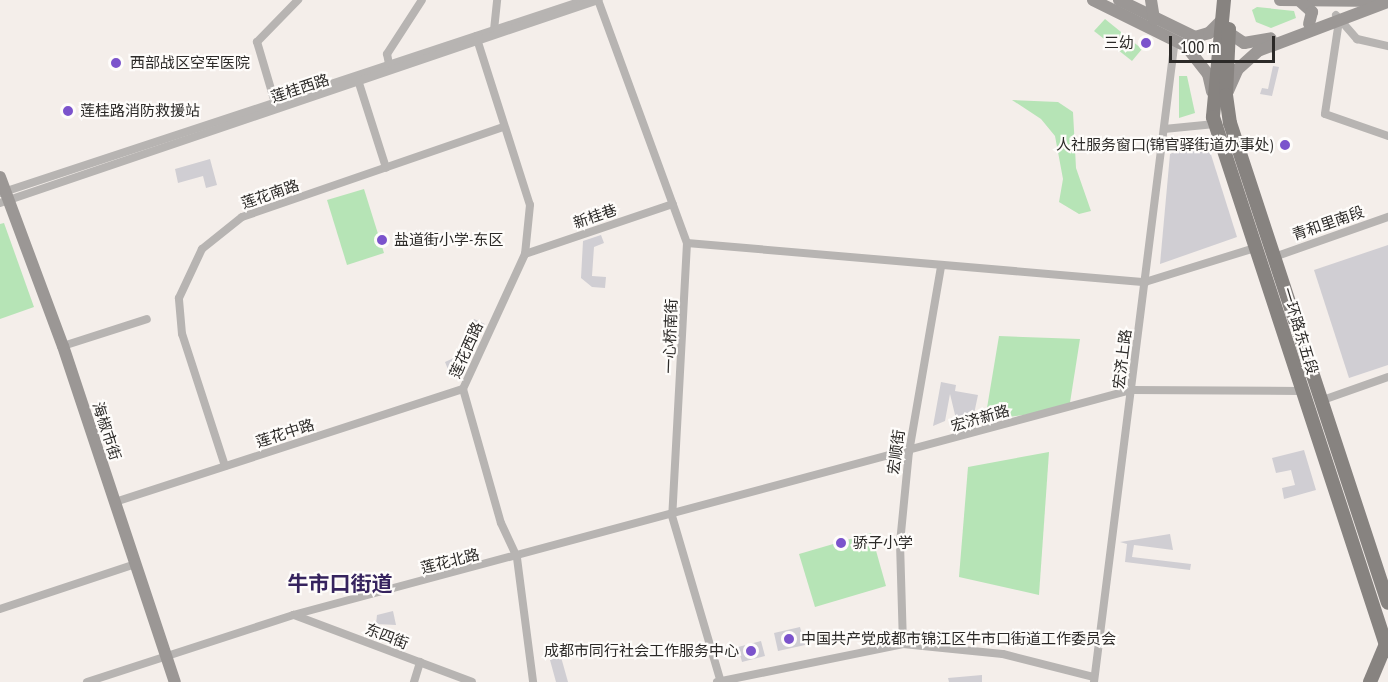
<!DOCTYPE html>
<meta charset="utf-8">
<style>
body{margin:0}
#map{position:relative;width:1388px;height:682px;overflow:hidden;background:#f4eeea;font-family:"PT Sans Narrow","Noto Sans SC",sans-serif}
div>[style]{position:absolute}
.green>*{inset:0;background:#b6e4b6}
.building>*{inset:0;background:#d0ced3}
.street>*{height:8px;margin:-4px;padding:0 4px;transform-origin:4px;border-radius:4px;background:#b7b4b2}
.secondary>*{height:12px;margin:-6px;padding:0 6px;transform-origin:6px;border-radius:6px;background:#9b9795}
.primary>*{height:14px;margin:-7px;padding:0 7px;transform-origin:7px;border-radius:7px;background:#878380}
.dots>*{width:16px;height:16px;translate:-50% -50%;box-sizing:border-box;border:3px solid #fefcfa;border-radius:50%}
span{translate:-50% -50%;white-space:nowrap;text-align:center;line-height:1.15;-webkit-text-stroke:4.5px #fefcfa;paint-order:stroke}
.poi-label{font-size:15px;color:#2c2a28}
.right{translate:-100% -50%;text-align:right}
.left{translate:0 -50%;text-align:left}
.street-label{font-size:15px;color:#2c2a28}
.district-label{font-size:21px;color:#36235e;font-weight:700}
.scale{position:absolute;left:1169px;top:36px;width:106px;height:27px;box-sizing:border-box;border:3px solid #2c2a28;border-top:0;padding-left:8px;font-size:18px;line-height:21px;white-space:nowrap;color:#2c2a28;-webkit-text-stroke:4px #fefcfa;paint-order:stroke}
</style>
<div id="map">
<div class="green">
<i style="clip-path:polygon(1257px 7px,1294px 11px,1296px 18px,1271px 28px,1256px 22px,1252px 10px)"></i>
<i style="clip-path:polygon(1105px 19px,1142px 49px,1132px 61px,1094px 31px)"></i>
<i style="clip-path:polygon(1179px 76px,1187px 76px,1195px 113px,1179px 118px)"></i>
<i style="clip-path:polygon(1012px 100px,1058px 102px,1073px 112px,1076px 168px,1091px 211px,1079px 214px,1059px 202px,1063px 179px,1055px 136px,1041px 119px)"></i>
<i style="clip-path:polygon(364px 189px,384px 253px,347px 265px,327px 200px)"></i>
<i style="clip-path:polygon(4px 223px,34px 307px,0 319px,0 224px)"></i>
<i style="clip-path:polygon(999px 336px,1080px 339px,1069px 409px,985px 420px)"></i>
<i style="clip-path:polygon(1049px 452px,1039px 595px,959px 577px,968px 467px)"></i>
<i style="clip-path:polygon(871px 533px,886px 586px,815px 607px,799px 554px)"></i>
</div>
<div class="building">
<i style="clip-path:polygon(1273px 66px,1279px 67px,1272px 96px,1260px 94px,1262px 88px,1268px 89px)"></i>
<i style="clip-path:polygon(1198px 142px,1207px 142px,1237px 237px,1160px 264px,1170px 154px)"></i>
<i style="clip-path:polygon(210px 159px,217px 185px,206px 188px,203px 176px,178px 183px,175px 169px)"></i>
<i style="clip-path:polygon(601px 235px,604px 243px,594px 247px,592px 276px,606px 277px,605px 288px,592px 287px,581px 278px,583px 241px)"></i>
<i style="clip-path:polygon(1388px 245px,1388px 365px,1349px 378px,1314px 270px)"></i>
<i style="clip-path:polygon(474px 319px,485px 324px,467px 364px,449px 372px,445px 362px,458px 356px)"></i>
<i style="clip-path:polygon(941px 382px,956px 385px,955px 391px,978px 395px,974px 414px,956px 419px,950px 394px,945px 421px,933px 426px)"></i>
<i style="clip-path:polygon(1304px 450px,1316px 490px,1284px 499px,1282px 488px,1295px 485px,1291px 470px,1276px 473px,1272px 458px)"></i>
<i style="clip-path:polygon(1170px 534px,1173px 550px,1134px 545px,1132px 557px,1191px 564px,1190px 570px,1125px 562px,1127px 544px,1120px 542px)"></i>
<i style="clip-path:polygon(393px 611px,396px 625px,376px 624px,377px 615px)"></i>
<i style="clip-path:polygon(800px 627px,805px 645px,778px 651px,774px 633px)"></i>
<i style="clip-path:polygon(761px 641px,765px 656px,742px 662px,738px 647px)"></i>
<i style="clip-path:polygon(561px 657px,568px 682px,556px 682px,550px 660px)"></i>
<i style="clip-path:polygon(982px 675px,982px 682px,949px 682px,948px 678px)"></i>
</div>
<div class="street">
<i style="left:598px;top:0;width:259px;rotate:69.9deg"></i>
<i style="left:687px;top:243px;width:273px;rotate:93.1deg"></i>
<i style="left:672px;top:516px;width:173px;rotate:73.6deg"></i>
<i style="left:1336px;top:15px;width:32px;rotate:49deg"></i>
<i style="left:1357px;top:39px;width:32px;rotate:13deg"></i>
<i style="left:1339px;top:21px;width:94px;rotate:98.6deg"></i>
<i style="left:1325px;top:114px;width:67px;rotate:19.2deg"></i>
<i style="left:494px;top:30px;width:30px;rotate:-84deg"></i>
<i style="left:476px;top:36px;width:177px;rotate:72.3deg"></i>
<i style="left:530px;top:205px;width:49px;rotate:95.8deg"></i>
<i style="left:525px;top:254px;width:149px;rotate:114.7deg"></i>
<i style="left:463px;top:389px;width:139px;rotate:74.2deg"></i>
<i style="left:501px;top:523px;width:38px;rotate:65deg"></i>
<i style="left:517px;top:558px;width:125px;rotate:82.6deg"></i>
<i style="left:389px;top:64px;width:10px;rotate:-101deg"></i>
<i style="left:387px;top:54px;width:64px;rotate:-57.1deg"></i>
<i style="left:358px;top:80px;width:92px;rotate:72.3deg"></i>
<i style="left:276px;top:106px;width:67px;rotate:-106.5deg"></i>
<i style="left:257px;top:42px;width:59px;rotate:-45.7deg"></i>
<i style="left:1164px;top:129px;width:51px;rotate:-5.6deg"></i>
<i style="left:1px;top:193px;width:615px;rotate:-18.29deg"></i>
<i style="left:0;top:203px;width:632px;rotate:-18.75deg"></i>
<i style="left:687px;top:243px;width:460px;rotate:4.9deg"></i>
<i style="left:1145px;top:282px;width:118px;rotate:-17.2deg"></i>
<i style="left:525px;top:254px;width:156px;rotate:-18.7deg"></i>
<i style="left:1277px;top:256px;width:118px;rotate:-19.4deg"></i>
<i style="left:63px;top:346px;width:88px;rotate:-17.8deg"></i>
<i style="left:1320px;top:401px;width:72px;rotate:-19.4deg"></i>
<i style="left:225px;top:466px;width:139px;rotate:-108deg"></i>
<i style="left:182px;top:334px;width:36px;rotate:-95deg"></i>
<i style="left:179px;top:298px;width:54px;rotate:-64.9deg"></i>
<i style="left:202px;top:249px;width:51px;rotate:-38.7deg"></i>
<i style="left:242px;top:217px;width:277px;rotate:-19deg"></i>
<i style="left:115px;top:502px;width:366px;rotate:-18deg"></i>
<i style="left:0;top:609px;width:142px;rotate:-18.4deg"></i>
<i style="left:294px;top:615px;width:190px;rotate:20.6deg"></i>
<i style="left:903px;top:644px;width:101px;rotate:-91.7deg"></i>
<i style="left:900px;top:543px;width:91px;rotate:-84.4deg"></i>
<i style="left:909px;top:452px;width:189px;rotate:-80.2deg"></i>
<i style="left:87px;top:682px;width:217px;rotate:-18deg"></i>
<i style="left:293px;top:615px;width:868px;rotate:-15.03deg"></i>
<i style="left:1131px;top:390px;width:170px;rotate:0.3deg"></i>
<i style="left:414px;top:682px;width:21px;rotate:-73deg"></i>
<i style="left:717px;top:682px;width:190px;rotate:-11.5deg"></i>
<i style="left:903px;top:644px;width:100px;rotate:5.7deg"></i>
<i style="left:1003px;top:654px;width:93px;rotate:14.3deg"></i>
<i style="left:1094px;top:682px;width:648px;rotate:-82.82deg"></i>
</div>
<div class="secondary">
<i style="left:1093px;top:0;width:104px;rotate:26.3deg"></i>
<i style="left:1186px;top:46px;width:36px;rotate:52deg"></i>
<i style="left:1208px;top:74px;width:18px;rotate:77deg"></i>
<i style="left:1119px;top:0;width:85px;rotate:26deg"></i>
<i style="left:1195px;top:37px;width:15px;rotate:-16deg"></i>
<i style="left:1209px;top:33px;width:18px;rotate:-45deg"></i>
<i style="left:1151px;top:0;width:20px;rotate:81deg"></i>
<i style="left:1280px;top:0;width:104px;rotate:0.6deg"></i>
<i style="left:1301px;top:2px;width:15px;rotate:42deg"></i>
<i style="left:1312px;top:12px;width:12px;rotate:104deg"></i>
<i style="left:1229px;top:33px;width:18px;rotate:34deg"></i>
<i style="left:1244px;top:43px;width:27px;rotate:-10deg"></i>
<i style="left:1228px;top:91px;width:24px;rotate:-66deg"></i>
<i style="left:1238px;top:69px;width:27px;rotate:-42deg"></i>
<i style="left:1258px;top:51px;width:139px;rotate:-20.7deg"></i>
<i style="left:0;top:177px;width:180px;rotate:69.6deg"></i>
<i style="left:63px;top:346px;width:354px;rotate:71.6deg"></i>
</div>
<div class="primary">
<i style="left:1224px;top:0;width:118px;rotate:95.4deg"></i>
<i style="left:1213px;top:117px;width:562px;rotate:71.86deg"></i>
<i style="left:1229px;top:29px;width:66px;rotate:92.6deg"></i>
<i style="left:1226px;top:95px;width:28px;rotate:82deg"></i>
<i style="left:1230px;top:123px;width:505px;rotate:71.78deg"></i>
<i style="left:1370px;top:682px;width:41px;rotate:-67.2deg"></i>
</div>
<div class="dots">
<i style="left:1146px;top:43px;background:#7b53cc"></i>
<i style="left:116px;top:63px;background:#7b53cc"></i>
<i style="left:68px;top:111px;background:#7b53cc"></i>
<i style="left:1285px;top:145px;background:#7b53cc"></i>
<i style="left:382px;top:240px;background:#7b53cc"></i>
<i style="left:841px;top:543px;background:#7b53cc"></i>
<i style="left:789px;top:639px;background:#7b53cc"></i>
<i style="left:751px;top:651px;background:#7b53cc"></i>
</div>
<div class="poi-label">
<span class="right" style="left:1134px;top:43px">三幼</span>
<span class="left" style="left:130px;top:63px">西部战区空军医院</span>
<span class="left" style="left:80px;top:111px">莲桂路消防救援站</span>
<span class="right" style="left:1273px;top:145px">人社服务窗口(锦官驿街道办事处)</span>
<span class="left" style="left:394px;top:240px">盐道街小学-东区</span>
<span class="left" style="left:853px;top:543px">骄子小学</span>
<span class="left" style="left:801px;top:639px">中国共产党成都市锦江区牛市口街道工作委员会</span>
<span class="right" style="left:739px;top:651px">成都市同行社会工作服务中心</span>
</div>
<div class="street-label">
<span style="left:300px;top:88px;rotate:-18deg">莲桂西路</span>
<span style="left:270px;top:194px;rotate:-19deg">莲花南路</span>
<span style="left:595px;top:216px;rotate:-19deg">新桂巷</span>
<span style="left:1328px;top:223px;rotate:-19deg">青和里南段</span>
<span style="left:1300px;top:331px;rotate:73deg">一环路东五段</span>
<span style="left:670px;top:336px;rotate:-88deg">一心桥南街</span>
<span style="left:466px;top:350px;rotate:-66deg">莲花西路</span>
<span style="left:1122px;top:359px;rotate:-83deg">宏济上路</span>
<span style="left:980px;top:418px;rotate:-16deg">宏济新路</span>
<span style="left:107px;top:431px;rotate:72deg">海椒市街</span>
<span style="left:285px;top:433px;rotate:-18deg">莲花中路</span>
<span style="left:896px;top:452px;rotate:-82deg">宏顺街</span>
<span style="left:450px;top:561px;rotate:-14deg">莲花北路</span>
<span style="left:387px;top:636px;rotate:21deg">东四街</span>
</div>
<div class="district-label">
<span style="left:340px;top:584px">牛市口街道</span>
</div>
<div class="scale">100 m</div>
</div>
